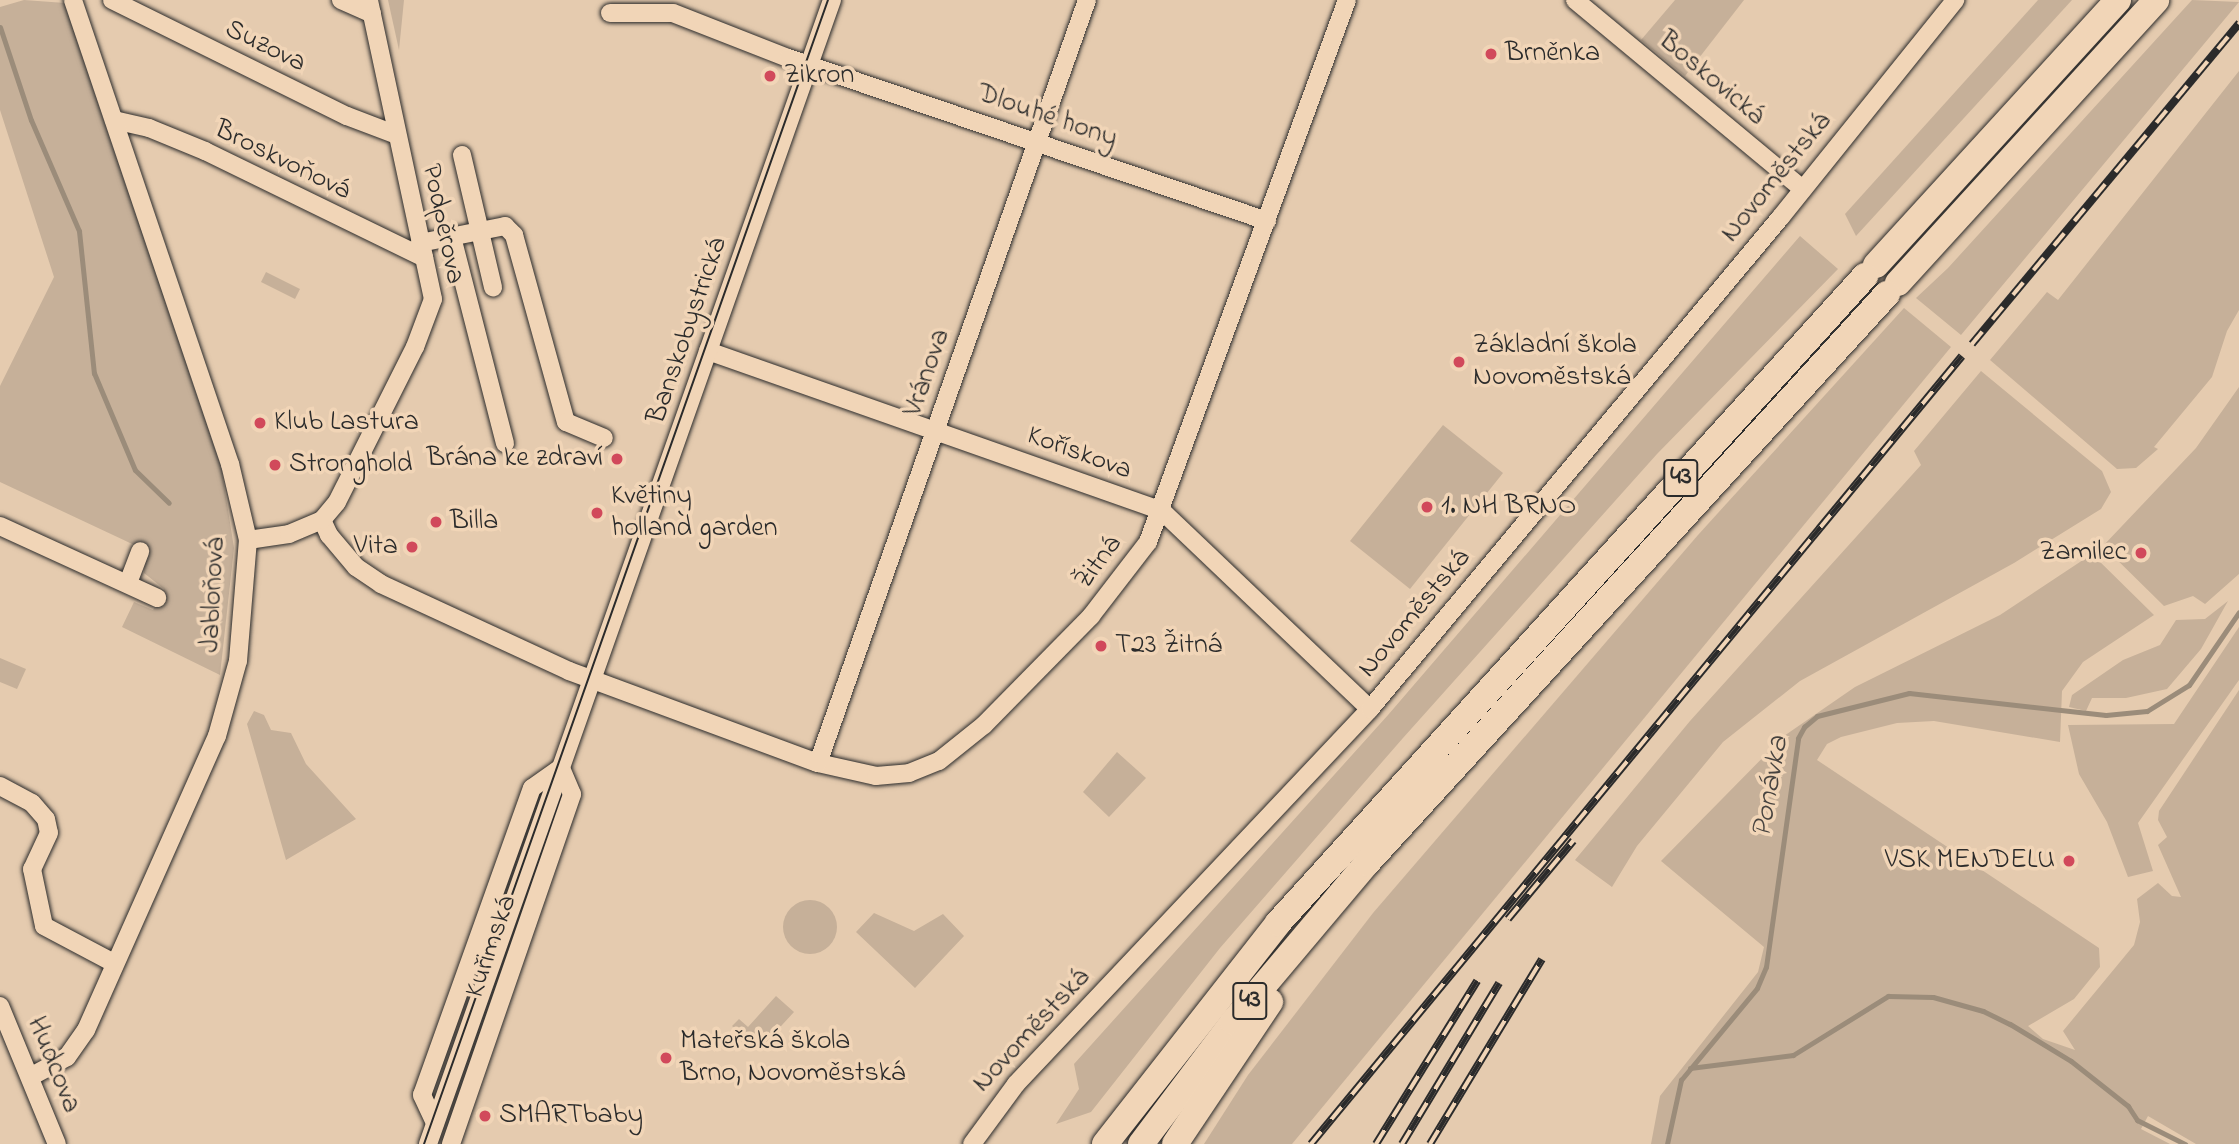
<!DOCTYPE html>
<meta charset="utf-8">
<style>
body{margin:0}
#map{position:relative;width:2239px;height:1144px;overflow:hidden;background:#e5cbaf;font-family:"Indie Flower",sans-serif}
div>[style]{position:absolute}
.green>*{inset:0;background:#c6b099}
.round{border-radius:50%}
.stream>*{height:5px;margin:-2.5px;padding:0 2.5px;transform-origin:2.5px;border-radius:2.5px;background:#9b8c7a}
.roads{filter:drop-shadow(0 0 2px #2b2b2b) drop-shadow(0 0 2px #2b2b2b)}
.minor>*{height:18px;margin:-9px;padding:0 9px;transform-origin:9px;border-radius:9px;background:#f1d5b7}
.highway>*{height:26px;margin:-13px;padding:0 13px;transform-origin:13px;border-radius:13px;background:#f1d5b7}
.tram>*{height:2px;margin:-1px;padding:0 1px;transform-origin:1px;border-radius:1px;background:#2b2b2b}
.rail>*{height:8px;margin-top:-4px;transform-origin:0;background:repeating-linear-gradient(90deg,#f1d5b7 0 16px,#2b2b2b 0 32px);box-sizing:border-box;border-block:2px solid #2b2b2b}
.dots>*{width:19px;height:19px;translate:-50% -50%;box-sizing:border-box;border:4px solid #f1d5b7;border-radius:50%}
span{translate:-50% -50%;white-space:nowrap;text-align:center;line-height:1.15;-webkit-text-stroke:7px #f1d5b7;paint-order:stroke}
.shield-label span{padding:2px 5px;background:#f1d5b7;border:2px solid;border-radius:5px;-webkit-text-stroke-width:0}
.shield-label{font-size:26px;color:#2b2b2b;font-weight:700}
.street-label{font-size:28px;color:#2b2b2b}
.poi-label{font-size:28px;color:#2b2b2b}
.left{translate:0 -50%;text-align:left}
.right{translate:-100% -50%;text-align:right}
.water-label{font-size:30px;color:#47433f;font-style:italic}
</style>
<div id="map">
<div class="green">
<i style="clip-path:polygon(24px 0,65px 3px,221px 466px,234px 548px,220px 675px,122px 627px,134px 602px,153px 610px,164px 589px,144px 573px,145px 550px,0 482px,0 386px,54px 277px,0 110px,0 7px)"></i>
<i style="clip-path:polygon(388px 0,404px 0,399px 50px)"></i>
<i style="clip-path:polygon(1675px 0,1744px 0,1685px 76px,1641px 40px)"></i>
<i style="clip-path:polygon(2038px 0,2072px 0,1856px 236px,1845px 214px)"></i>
<i style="clip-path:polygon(2192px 0,2239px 2px,1961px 335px,1916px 298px,1948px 268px)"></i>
<i style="clip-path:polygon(2239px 71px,2239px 310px,2227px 331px,2212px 377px,2154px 447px,2158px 449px,2136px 468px,2117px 469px,1990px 360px,2047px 292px,2058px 300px)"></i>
<i style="clip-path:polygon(1800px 236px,1838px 269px,1657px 454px,1403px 738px,1220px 948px,1091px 1112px,1056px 1124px,1079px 1089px,1074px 1064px,1388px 715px)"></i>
<i style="clip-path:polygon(266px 272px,300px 289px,295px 299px,261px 282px)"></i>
<i style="clip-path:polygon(1904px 308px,1951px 347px,1292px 1144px,1204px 1144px,1248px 1075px,1373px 913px,1698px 535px)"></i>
<i style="clip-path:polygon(1981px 371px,2102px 471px,2111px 492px,2101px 509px,2014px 563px,1800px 681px,1723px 742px,1637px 846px,1612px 887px,1575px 860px,1690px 721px,1921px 465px,1914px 451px)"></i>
<i style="clip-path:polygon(2239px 387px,2239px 574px,2205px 604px,2193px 596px,2164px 606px,2103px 546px,2196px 448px)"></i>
<i style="clip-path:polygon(1443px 425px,1503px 473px,1410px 589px,1350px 541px)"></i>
<i style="clip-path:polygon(2092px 554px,2154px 615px,2083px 662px,2062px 691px,2060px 742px,1934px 721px,1897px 723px,1841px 737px,1827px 744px,1817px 760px,2099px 948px,2100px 967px,2074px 999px,2028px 1026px,2043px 1039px,2075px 1050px,2063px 1031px,2134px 945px,2140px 922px,2137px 899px,2158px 883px,2172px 896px,2181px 897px,2158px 845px,2167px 837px,2158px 820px,2159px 811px,2239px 690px,2239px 1144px,2196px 1144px,2148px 1116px,2141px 1129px,2170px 1144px,1651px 1144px,1660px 1096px,1758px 972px,1764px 947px,1661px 861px,1784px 736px,1855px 687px,2000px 615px)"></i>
<i style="clip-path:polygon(2228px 601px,2201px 649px,2167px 689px,2126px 698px,2092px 698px,2086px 711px,2069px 707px,2072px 695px,2123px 660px,2160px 645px,2176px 620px,2205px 619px)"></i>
<i style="clip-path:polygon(2239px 627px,2239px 680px,2138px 823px,2153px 871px,2128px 877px,2107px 822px,2079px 774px,2068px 725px,2174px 724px)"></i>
<i style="clip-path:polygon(0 658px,26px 669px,17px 689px,0 682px)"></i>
<i style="clip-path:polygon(254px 711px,264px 715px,271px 730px,291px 733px,306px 764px,356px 819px,286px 860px,247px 724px)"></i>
<i style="clip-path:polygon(1117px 752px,1146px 778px,1109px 817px,1083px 792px)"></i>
<i class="round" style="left:783px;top:900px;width:54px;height:54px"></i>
<i style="clip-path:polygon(874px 913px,914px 931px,943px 914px,964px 936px,915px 988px,856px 932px)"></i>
<i style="clip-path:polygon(776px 996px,794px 1012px,759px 1050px,732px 1026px,739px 1019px,748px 1027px)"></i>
</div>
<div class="stream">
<i style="left:0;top:27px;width:98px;rotate:71.6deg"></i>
<i style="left:31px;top:120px;width:121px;rotate:66.6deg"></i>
<i style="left:79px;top:231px;width:143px;rotate:84deg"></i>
<i style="left:94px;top:373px;width:105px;rotate:67.1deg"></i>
<i style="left:135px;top:470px;width:47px;rotate:44.1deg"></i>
<i style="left:1690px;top:1068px;width:104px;rotate:-7.2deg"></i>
<i style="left:1793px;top:1055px;width:112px;rotate:-31.8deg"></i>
<i style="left:1888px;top:996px;width:45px;rotate:1.3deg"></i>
<i style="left:1933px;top:997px;width:52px;rotate:15.6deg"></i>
<i style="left:1983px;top:1011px;width:30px;rotate:26deg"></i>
<i style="left:2010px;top:1024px;width:71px;rotate:31.2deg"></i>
<i style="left:2071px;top:1061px;width:73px;rotate:38.3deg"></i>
<i style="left:2128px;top:1106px;width:17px;rotate:57deg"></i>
<i style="left:2137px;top:1120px;width:54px;rotate:26.6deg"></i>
<i style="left:1667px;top:1144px;width:66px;rotate:-77.7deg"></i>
<i style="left:1681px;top:1080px;width:119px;rotate:-50.4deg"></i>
<i style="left:1757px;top:988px;width:23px;rotate:-67deg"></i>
<i style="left:1766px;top:967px;width:231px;rotate:-82deg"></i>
<i style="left:1798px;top:738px;width:13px;rotate:-61deg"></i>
<i style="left:1804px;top:727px;width:17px;rotate:-40deg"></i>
<i style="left:1817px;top:716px;width:95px;rotate:-14deg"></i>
<i style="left:1909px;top:693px;width:198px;rotate:6.4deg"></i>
<i style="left:2106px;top:715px;width:41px;rotate:-5.6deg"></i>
<i style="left:2147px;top:711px;width:49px;rotate:-31.8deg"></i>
<i style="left:2189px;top:685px;width:88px;rotate:-55.6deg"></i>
</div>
<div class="roads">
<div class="minor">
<i style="left:112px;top:0;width:262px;rotate:26.3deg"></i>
<i style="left:347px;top:116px;width:53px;rotate:20.8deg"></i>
<i style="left:341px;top:0;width:34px;rotate:24deg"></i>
<i style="left:1575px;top:0;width:296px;rotate:39.7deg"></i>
<i style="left:610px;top:13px;width:63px"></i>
<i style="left:673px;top:13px;width:123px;rotate:21.4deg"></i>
<i style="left:788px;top:58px;width:506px;rotate:18.79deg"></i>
<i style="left:114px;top:120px;width:36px;rotate:13deg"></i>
<i style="left:149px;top:128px;width:61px;rotate:22.3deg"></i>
<i style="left:205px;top:151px;width:244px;rotate:26deg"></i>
<i style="left:462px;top:155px;width:136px;rotate:76.8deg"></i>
<i style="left:452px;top:237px;width:213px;rotate:75.6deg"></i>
<i style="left:420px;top:243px;width:87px;rotate:-11.3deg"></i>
<i style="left:505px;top:226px;width:13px;rotate:45deg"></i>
<i style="left:514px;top:235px;width:194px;rotate:74.5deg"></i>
<i style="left:566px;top:422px;width:41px;rotate:22.8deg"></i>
<i style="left:708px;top:351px;width:481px;rotate:19.4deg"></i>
<i style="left:1162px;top:511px;width:287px;rotate:43.6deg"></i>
<i style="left:322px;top:520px;width:17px;rotate:65deg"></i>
<i style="left:329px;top:535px;width:42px;rotate:49.8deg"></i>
<i style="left:356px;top:567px;width:30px;rotate:34deg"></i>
<i style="left:381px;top:584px;width:207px;rotate:24.8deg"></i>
<i style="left:569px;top:671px;width:265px;rotate:20.3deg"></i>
<i style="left:818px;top:763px;width:59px;rotate:12.6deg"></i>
<i style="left:876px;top:776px;width:33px;rotate:-5deg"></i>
<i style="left:909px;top:773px;width:32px;rotate:-22deg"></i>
<i style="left:939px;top:761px;width:58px;rotate:-38.7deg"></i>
<i style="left:984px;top:725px;width:153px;rotate:-45.5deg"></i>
<i style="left:1091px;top:616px;width:93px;rotate:-52.4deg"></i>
<i style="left:1148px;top:542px;width:577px;rotate:-69.84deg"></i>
<i style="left:0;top:526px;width:173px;rotate:24.6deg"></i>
<i style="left:248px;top:540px;width:41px;rotate:-8.3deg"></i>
<i style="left:289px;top:534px;width:36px;rotate:-23deg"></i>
<i style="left:322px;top:520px;width:23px;rotate:-50deg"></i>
<i style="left:337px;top:502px;width:174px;rotate:-63.3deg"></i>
<i style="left:415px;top:347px;width:51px;rotate:-69.4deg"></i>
<i style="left:433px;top:299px;width:306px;rotate:-102.1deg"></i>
<i style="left:128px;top:583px;width:34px;rotate:-69deg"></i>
<i style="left:818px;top:763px;width:809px;rotate:-70.58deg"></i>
<i style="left:0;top:786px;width:36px;rotate:28deg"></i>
<i style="left:32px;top:803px;width:21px;rotate:49deg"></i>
<i style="left:46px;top:819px;width:14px;rotate:78deg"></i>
<i style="left:49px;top:833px;width:40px;rotate:115deg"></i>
<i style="left:32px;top:869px;width:58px;rotate:78.1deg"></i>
<i style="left:44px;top:926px;width:79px;rotate:27.9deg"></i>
<i style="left:0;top:1006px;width:149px;rotate:67.6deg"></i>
<i style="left:30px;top:1077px;width:42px;rotate:-28.4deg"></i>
<i style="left:67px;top:1057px;width:33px;rotate:-55deg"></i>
<i style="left:86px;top:1030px;width:322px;rotate:-66deg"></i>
<i style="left:217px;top:736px;width:78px;rotate:-74.4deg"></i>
<i style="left:238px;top:661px;width:121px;rotate:-85.3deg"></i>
<i style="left:248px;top:540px;width:78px;rotate:-103.3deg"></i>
<i style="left:230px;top:464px;width:490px;rotate:-108.7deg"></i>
<i style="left:435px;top:1123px;width:31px;rotate:-115deg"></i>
<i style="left:422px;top:1095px;width:326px;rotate:-70.3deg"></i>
<i style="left:532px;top:788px;width:35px;rotate:-35deg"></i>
<i style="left:428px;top:1144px;width:1213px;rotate:-70.55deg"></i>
<i style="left:451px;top:1144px;width:370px;rotate:-70.9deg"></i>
<i style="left:572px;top:794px;width:28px;rotate:-113deg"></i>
<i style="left:972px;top:1144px;width:74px;rotate:-53.7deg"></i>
<i style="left:1016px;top:1084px;width:516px;rotate:-46.65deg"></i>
<i style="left:1370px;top:709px;width:640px;rotate:-50.14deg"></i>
<i style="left:1780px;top:218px;width:280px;rotate:-51.2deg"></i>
</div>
<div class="highway">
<i style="left:1876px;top:265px;width:359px;rotate:-47.6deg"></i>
<i style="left:1898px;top:283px;width:383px;rotate:-47.6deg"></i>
<i style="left:1105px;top:1144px;width:281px;rotate:-51.9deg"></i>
<i style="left:1278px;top:923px;width:874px;rotate:-47.78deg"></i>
<i style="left:1141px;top:1144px;width:153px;rotate:-53deg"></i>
<i style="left:1233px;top:1022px;width:208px;rotate:-49.9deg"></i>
<i style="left:1367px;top:863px;width:771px;rotate:-47.58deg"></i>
<i style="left:1175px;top:1144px;width:171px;rotate:-56.2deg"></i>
</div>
</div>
<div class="tram">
<i style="left:424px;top:1144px;width:1213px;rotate:-70.55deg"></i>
</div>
<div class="rail">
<i style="left:1972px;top:344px;width:418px;rotate:-50.2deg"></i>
<i style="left:1508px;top:919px;width:102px;rotate:-50.2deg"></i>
<i style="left:1311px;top:1144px;width:1022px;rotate:-50.44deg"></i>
<i style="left:1376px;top:1144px;width:192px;rotate:-58.2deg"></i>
<i style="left:1402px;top:1144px;width:188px;rotate:-58.9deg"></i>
<i style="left:1430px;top:1144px;width:216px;rotate:-58.8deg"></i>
</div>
<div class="dots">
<i style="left:1491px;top:54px;background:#d1495b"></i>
<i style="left:770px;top:76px;background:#d1495b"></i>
<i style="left:1459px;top:362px;background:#d1495b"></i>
<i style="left:260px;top:423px;background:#d1495b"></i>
<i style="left:617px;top:459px;background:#d1495b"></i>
<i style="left:275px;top:465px;background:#d1495b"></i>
<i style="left:1427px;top:507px;background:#d1495b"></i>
<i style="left:597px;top:513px;background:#d1495b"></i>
<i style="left:436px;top:522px;background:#d1495b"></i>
<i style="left:412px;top:547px;background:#d1495b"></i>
<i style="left:2141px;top:553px;background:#d1495b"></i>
<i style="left:1101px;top:646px;background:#d1495b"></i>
<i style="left:2069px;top:861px;background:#d1495b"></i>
<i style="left:666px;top:1058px;background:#d1495b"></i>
<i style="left:485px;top:1116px;background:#d1495b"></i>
</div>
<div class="shield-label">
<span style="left:1681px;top:478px">43</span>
<span style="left:1250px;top:1001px">43</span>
</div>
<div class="street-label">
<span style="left:265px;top:47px;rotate:26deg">Suzova</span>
<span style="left:1711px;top:79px;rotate:40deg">Boskovická</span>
<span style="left:1047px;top:117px;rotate:19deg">Dlouhé hony</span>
<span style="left:282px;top:161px;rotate:26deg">Broskvoňová</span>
<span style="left:1777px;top:178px;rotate:-51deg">Novoměstská</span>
<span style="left:442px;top:224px;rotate:78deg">Podpěrova</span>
<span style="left:688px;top:331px;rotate:-71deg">Banskobystrická</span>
<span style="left:928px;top:373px;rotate:-71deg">Vránova</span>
<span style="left:1079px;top:454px;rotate:20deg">Kořískova</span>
<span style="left:1099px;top:563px;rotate:-53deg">Žitná</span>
<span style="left:214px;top:595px;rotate:-87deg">Jabloňová</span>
<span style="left:1415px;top:614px;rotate:-50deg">Novoměstská</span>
<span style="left:492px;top:947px;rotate:-71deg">Kuřimská</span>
<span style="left:1032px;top:1031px;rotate:-47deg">Novoměstská</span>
<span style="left:53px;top:1065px;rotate:68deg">Hudcova</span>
</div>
<div class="poi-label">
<span class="left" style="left:1505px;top:54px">Brněnka</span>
<span class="left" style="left:784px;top:76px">Zikron</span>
<span class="left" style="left:1473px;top:362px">Základní škola<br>Novoměstská</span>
<span class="left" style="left:274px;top:423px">Klub Lastura</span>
<span class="right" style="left:603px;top:459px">Brána ke zdraví</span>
<span class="left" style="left:289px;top:465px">Stronghold</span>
<span class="left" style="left:611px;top:513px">Květiny<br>holland garden</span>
<span class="left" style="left:1441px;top:507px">1. NH BRNO</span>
<span class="left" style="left:450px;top:522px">Billa</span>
<span class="right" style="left:398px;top:547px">Vita</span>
<span class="right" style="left:2127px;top:553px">Zamilec</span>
<span class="left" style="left:1115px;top:646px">T23 Žitná</span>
<span class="right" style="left:2055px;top:861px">VSK MENDELU</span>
<span class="left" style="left:680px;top:1058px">Mateřská škola<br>Brno, Novoměstská</span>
<span class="left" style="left:499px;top:1116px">SMARTbaby</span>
</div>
<div class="water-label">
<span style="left:1771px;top:787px;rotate:-80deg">Ponávka</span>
</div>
</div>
